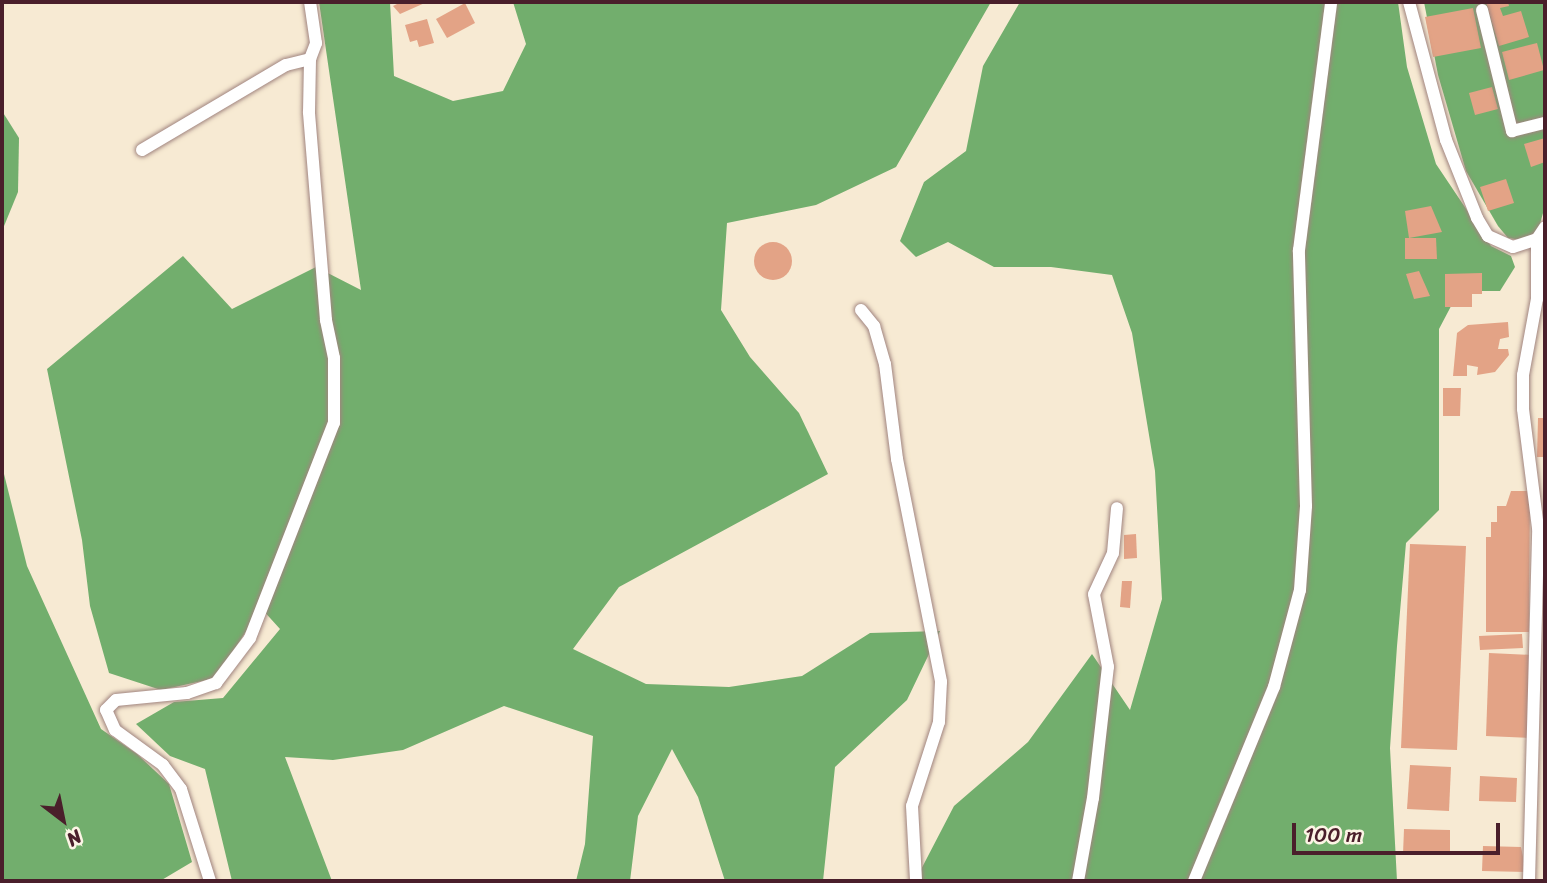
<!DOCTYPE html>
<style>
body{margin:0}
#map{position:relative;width:1547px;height:883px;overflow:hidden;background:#f7ead3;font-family:Sriracha,sans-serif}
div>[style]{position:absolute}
.forest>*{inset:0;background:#72ae6d}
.building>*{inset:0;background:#e3a386}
.round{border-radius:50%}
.roads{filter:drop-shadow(0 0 2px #a0847f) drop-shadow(0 0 2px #a0847f)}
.minor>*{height:12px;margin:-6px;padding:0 6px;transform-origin:6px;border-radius:6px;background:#fff}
span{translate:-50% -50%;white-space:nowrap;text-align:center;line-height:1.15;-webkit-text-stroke:7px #fcf5e5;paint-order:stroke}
.frame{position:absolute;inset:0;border:4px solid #4a1f2b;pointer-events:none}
.north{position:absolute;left:28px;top:785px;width:70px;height:70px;-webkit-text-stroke:5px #fcf5e5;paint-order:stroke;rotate:148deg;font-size:19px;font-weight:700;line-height:28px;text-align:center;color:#4a1f2b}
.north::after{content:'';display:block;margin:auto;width:24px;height:32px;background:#4a1f2b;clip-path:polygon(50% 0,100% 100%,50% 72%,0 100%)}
.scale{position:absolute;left:1292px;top:823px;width:208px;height:32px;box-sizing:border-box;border:4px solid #4a1f2b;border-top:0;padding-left:9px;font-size:21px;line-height:24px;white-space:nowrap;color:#4a1f2b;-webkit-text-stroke:5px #fcf5e5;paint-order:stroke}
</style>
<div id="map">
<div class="forest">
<i style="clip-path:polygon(319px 2px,390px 2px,394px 76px,453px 101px,503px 91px,526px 44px,513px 2px,991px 2px,896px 167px,816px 205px,727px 223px,721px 310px,750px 357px,799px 413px,828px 474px,619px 587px,573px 649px,646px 684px,729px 687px,802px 676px,870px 633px,940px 631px,907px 700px,835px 767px,823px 881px,725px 881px,698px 797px,672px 749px,638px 816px,630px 881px,576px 881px,585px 844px,593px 736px,504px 706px,403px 750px,333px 760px,285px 757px,332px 881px,232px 881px,205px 769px,170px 756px,136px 724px,174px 702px,223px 698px,280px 629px,261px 608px,216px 678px,161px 690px,109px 673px,90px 606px,82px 540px,47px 369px,183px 256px,232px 309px,316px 267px,361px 290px)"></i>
<i style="clip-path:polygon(1020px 2px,1398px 2px,1407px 67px,1436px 164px,1491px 246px,1511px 256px,1515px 267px,1500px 291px,1459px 291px,1439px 329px,1439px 510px,1406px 543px,1397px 646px,1390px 748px,1397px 881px,915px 881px,954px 806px,1028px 742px,1092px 654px,1130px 710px,1162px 599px,1155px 471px,1132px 333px,1112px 275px,1051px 267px,994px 267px,948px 242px,916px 257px,900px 241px,924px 182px,966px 151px,983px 66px)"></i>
<i style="clip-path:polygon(1424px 2px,1545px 2px,1545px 206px,1538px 231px,1522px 240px,1508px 238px,1498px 226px,1466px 171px,1438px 75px)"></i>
<i style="clip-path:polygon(2px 111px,19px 138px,18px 192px,2px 231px)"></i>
<i style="clip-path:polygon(2px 466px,27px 566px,101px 729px,137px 754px,169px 784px,192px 862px,160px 881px,2px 881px)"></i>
</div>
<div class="building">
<i style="clip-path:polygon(401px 2px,427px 2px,400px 14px,393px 6px)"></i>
<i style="clip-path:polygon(1486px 2px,1508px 2px,1509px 6px,1500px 8px,1503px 16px,1521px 11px,1529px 37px,1499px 46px)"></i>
<i style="clip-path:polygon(465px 3px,475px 23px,447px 38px,436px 19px)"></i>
<i style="clip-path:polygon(1473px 8px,1481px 48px,1433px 57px,1425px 17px)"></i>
<i style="clip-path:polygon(427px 19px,434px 43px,419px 47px,417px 40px,410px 42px,405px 25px)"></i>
<i style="clip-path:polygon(1537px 43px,1544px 70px,1509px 80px,1502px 52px)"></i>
<i style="clip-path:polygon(1492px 87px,1498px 109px,1475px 115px,1469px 93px)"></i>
<i style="clip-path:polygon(1545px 138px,1545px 162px,1531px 167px,1524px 144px)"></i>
<i style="clip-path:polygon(1506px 179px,1514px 203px,1488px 211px,1480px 187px)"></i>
<i style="clip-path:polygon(1431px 206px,1442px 232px,1409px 238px,1405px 211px)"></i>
<i style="clip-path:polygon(1405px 238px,1436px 238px,1437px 259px,1405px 259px)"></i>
<i class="round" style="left:754px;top:242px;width:38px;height:38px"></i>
<i style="clip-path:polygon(1419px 271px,1430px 296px,1414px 299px,1406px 274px)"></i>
<i style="clip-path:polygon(1482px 273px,1482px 294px,1472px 294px,1472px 307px,1445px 307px,1445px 274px)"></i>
<i style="clip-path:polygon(1508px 322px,1509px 337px,1500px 339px,1498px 349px,1508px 349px,1509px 355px,1495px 372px,1477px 375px,1478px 367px,1467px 365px,1467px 376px,1453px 376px,1457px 333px,1468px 325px)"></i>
<i style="clip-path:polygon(1443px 388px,1461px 388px,1460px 416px,1443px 416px)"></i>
<i style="clip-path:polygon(1538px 418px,1545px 418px,1545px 457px,1537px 457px)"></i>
<i style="clip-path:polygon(1511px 491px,1530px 491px,1529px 632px,1486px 632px,1486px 537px,1491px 537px,1491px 522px,1497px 522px,1497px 506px,1506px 506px)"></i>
<i style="clip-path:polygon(1136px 534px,1137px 558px,1124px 559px,1124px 535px)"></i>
<i style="clip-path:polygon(1410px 544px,1466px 546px,1457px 750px,1401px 748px)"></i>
<i style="clip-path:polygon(1122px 581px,1132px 581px,1130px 608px,1120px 607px)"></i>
<i style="clip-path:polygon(1522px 634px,1523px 648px,1480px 650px,1479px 636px)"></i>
<i style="clip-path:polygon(1489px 653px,1533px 655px,1530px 738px,1486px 736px)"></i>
<i style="clip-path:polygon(1410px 765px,1451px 767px,1449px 811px,1407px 809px)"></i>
<i style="clip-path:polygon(1480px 776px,1517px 778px,1516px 802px,1479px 801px)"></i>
<i style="clip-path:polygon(1404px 829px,1450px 830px,1450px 855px,1403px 854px)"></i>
<i style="clip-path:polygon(1483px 846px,1521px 847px,1526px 872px,1482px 871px)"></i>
</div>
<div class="roads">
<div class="minor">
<i style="left:1409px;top:2px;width:143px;rotate:75deg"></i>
<i style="left:1446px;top:140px;width:84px;rotate:68.3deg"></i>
<i style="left:1477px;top:218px;width:21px;rotate:59deg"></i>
<i style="left:1488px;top:236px;width:27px;rotate:24deg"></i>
<i style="left:1513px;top:247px;width:25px;rotate:-18deg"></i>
<i style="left:1537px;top:239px;width:14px;rotate:-56deg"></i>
<i style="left:1482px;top:10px;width:125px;rotate:76.1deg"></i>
<i style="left:1512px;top:131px;width:34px;rotate:-14deg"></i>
<i style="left:142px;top:150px;width:167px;rotate:-30.6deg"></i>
<i style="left:286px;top:65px;width:25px;rotate:-14deg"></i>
<i style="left:861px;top:310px;width:21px;rotate:51deg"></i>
<i style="left:874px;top:326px;width:40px;rotate:74deg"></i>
<i style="left:885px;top:364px;width:96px;rotate:82.8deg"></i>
<i style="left:897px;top:459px;width:227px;rotate:78.8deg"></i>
<i style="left:941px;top:682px;width:40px;rotate:92.9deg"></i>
<i style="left:939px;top:722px;width:88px;rotate:107.8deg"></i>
<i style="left:912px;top:806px;width:75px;rotate:86.9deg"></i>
<i style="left:210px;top:881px;width:96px;rotate:-107.5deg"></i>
<i style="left:181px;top:789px;width:30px;rotate:-127deg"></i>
<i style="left:163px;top:765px;width:59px;rotate:-143.9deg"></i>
<i style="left:115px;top:730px;width:22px;rotate:-114deg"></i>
<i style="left:106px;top:710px;width:14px;rotate:-45deg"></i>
<i style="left:116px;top:700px;width:71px;rotate:-5.6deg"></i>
<i style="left:187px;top:693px;width:31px;rotate:-19deg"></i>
<i style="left:216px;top:683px;width:56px;rotate:-52.9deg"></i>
<i style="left:250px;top:638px;width:231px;rotate:-68.7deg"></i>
<i style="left:334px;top:423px;width:65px;rotate:-90deg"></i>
<i style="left:334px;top:358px;width:39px;rotate:-102deg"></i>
<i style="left:326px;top:320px;width:209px;rotate:-94.7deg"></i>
<i style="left:309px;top:112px;width:53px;rotate:-88.9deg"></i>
<i style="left:310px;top:59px;width:17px;rotate:-69deg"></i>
<i style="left:316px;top:43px;width:41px;rotate:-98.3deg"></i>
<i style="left:1078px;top:881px;width:84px;rotate:-79.8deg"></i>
<i style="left:1093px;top:798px;width:132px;rotate:-83.5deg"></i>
<i style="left:1108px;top:667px;width:74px;rotate:-100.9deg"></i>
<i style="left:1094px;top:594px;width:45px;rotate:-65.1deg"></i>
<i style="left:1113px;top:553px;width:45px;rotate:-84.9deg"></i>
<i style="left:1194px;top:881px;width:210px;rotate:-67.6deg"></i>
<i style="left:1274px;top:687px;width:100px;rotate:-75deg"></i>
<i style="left:1300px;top:590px;width:84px;rotate:-85.9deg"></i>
<i style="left:1306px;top:506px;width:256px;rotate:-91.6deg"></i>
<i style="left:1299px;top:250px;width:250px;rotate:-82.6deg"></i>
<i style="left:1529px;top:881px;width:353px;rotate:-88.5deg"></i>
<i style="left:1538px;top:528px;width:120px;rotate:-97.2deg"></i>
<i style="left:1523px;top:409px;width:34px;rotate:-90deg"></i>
<i style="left:1523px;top:375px;width:77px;rotate:-79.6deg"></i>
<i style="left:1537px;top:299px;width:60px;rotate:-90deg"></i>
</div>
</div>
<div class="frame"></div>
<div class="north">N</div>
<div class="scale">100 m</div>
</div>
